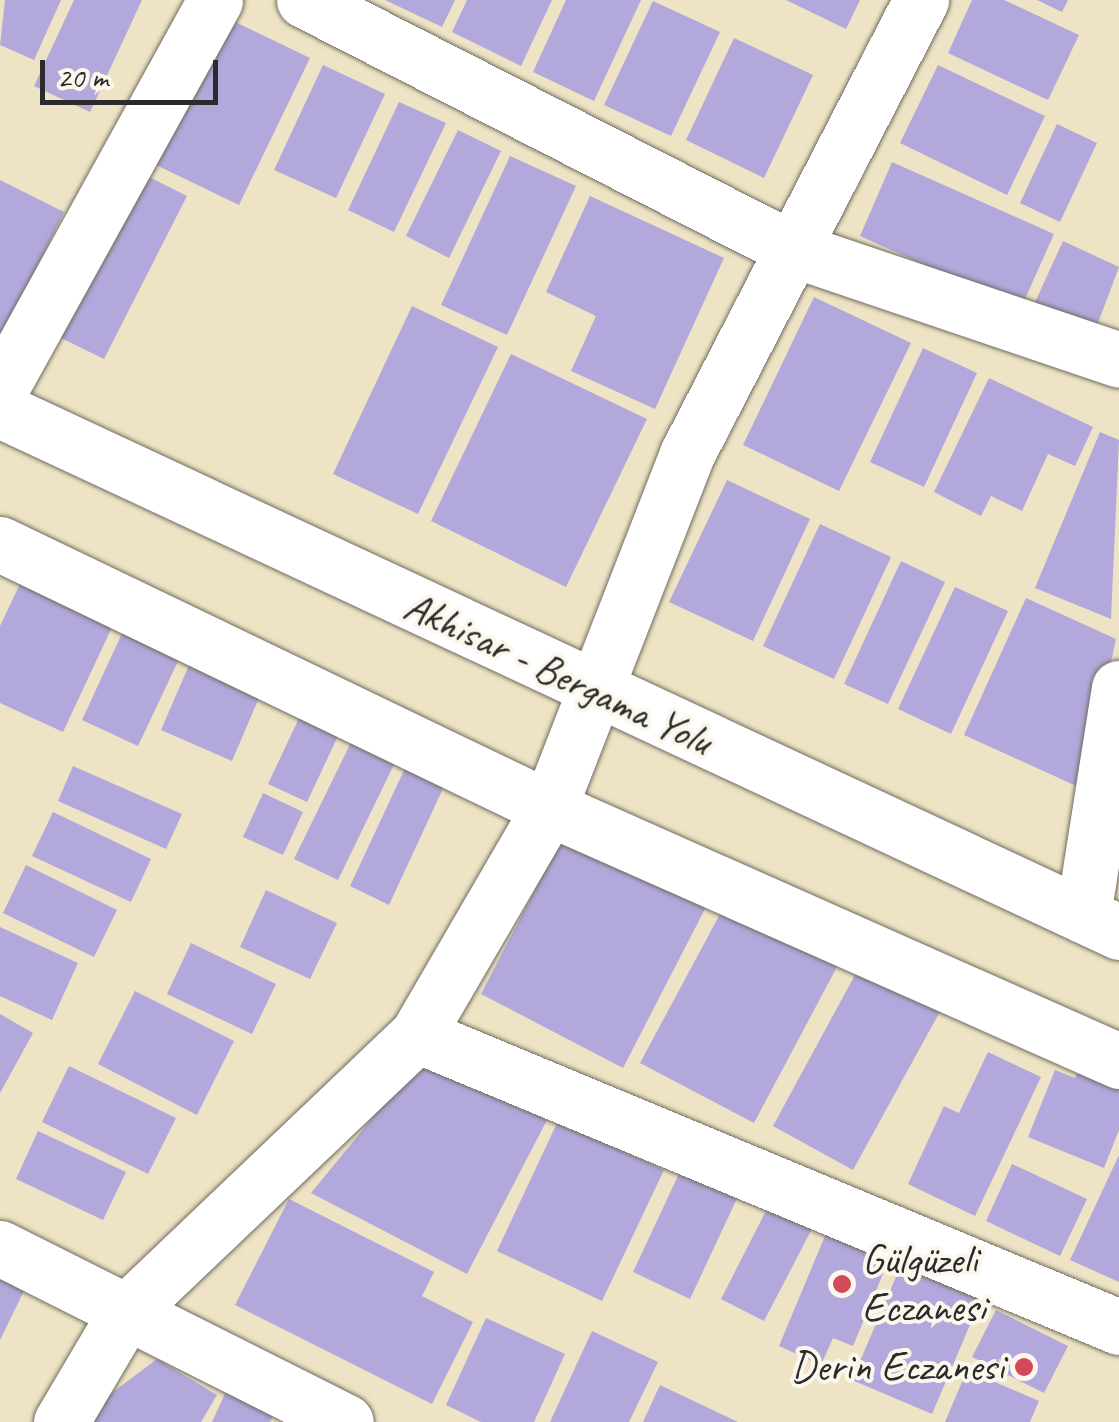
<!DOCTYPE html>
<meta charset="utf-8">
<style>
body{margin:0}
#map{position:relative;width:1119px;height:1422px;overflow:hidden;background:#eee3c4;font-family:Caveat,sans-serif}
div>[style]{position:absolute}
.building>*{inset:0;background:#b3a8db}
.roads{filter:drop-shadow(0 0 2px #6f6b61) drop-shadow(0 0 2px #6f6b61)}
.minor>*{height:55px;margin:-27.5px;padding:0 27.5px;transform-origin:27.5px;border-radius:27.5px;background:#fff}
.major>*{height:55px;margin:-27.5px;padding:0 27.5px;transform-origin:27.5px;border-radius:27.5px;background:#fff}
.dots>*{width:28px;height:28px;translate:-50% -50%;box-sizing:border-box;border:5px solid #fbf7ec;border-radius:50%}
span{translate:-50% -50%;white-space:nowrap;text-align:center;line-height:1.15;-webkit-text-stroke:8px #fbf7ec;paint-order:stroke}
.street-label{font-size:42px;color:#2b2b2b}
.poi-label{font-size:42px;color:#2b2b2b}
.left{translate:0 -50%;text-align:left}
.right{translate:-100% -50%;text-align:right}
.scale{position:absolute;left:40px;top:60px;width:178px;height:45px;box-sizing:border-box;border:5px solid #2b2b2b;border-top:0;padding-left:12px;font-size:30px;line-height:35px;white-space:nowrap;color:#2b2b2b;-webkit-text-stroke:8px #fbf7ec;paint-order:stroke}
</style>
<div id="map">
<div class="building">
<i style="clip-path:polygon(5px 0,61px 0,34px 60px,0 45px)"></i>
<i style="clip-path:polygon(74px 0,142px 0,90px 112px,34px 86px)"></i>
<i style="clip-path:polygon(385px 0,455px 0,442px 27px)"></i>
<i style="clip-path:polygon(467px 0,552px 0,521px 66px,452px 32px)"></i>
<i style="clip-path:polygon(566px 0,641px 0,594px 101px,533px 72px)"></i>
<i style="clip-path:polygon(786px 0,860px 0,846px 29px)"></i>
<i style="clip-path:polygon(972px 0,1004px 0,1079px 35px,1048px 100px,948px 53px)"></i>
<i style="clip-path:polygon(1037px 0,1068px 0,1062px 12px)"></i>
<i style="clip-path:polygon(653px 1px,720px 32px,671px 136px,604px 105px)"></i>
<i style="clip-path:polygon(223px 16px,310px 58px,239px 205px,152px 163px)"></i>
<i style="clip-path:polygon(734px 38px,813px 75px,764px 178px,686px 140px)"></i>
<i style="clip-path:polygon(323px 65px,385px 94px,336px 198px,274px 170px)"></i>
<i style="clip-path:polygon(938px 65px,1045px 116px,1007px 195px,900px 143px)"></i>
<i style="clip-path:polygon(399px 102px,446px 123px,394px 232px,348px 210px)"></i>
<i style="clip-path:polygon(1057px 124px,1097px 143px,1060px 222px,1020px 203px)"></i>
<i style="clip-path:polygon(458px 130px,501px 151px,449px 258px,406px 236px)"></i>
<i style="clip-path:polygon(510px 156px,576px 186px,507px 335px,441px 305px)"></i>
<i style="clip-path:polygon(892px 162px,1054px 234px,1021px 308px,860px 236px)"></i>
<i style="clip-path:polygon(143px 174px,187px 196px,104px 359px,61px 338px)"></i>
<i style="clip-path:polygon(0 180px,64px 212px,0 342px)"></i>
<i style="clip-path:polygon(590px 196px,724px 258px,655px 409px,571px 371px,596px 316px,546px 292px)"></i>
<i style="clip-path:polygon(1063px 241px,1119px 267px,1092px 339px,1031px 311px)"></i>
<i style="clip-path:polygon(814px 297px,911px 343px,839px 491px,743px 445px)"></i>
<i style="clip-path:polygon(412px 306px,498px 347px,418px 514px,333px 474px)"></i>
<i style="clip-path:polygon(923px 348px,977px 373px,924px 487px,870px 462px)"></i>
<i style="clip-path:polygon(511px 354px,647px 419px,566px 587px,431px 521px)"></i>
<i style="clip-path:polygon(989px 378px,1093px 427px,1075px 466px,1048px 454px,1022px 511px,991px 496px,981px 516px,934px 492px)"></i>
<i style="clip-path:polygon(1100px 432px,1119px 440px,1111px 619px,1035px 588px)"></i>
<i style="clip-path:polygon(727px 480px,810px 519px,753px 641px,669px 602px)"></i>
<i style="clip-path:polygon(820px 524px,891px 557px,834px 679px,763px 646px)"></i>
<i style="clip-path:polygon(901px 561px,945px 582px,888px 704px,844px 684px)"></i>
<i style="clip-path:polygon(28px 567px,120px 610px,63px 732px,0 703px,0 626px)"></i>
<i style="clip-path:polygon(955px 587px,1008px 611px,951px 734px,898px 709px)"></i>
<i style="clip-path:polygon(1026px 598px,1116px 639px,1083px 789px,964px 735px)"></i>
<i style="clip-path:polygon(131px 614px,188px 640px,138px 746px,82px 720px)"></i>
<i style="clip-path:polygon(196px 649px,267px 679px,232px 761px,161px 730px)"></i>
<i style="clip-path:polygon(307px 701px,346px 719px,307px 802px,268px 784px)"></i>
<i style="clip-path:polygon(359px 726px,402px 748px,338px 880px,294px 859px)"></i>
<i style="clip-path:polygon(413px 751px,452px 769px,389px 905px,350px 886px)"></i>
<i style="clip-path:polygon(73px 766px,182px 814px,166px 849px,58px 801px)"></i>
<i style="clip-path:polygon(263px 793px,303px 812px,283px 855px,243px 837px)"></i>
<i style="clip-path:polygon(53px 812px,151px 859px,131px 902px,32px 856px)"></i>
<i style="clip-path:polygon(565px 832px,707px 905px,623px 1068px,481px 994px)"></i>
<i style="clip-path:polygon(26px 865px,117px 910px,94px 957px,3px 913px)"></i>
<i style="clip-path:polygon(266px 890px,337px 923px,310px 979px,240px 947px)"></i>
<i style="clip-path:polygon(727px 901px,839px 963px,754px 1123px,640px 1063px)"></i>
<i style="clip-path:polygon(0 927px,78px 963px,52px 1020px,0 996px)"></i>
<i style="clip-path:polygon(191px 943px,276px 984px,252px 1034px,167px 994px)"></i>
<i style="clip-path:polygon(862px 962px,943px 1006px,853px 1170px,773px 1126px)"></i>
<i style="clip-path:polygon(135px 991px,234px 1041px,197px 1115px,98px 1064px)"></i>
<i style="clip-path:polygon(0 1014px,33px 1033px,0 1093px)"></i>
<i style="clip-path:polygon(988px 1052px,1041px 1077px,975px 1216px,908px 1184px,944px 1106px,959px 1113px)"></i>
<i style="clip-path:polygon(423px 1056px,547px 1120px,467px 1274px,311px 1193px)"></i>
<i style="clip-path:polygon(1081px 1064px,1119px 1067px,1119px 1130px,1104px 1168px,1028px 1137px,1055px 1070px,1075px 1078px)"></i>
<i style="clip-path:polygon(69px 1066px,176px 1118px,148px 1174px,42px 1122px)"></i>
<i style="clip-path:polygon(558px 1121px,664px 1170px,602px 1301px,497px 1251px)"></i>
<i style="clip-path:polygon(38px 1131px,126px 1172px,103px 1220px,16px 1179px)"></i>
<i style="clip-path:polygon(1119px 1155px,1119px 1282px,1070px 1260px)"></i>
<i style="clip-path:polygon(684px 1163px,741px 1190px,690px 1299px,633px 1272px)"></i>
<i style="clip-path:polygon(1012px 1164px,1087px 1199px,1060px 1256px,986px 1221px)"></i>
<i style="clip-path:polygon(289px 1199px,434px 1272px,422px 1296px,473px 1322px,432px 1404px,235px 1305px)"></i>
<i style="clip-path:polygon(770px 1203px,814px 1225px,764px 1321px,721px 1299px)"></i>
<i style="clip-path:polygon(827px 1231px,890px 1257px,853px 1346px,833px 1338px,821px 1365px,779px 1346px)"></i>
<i style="clip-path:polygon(901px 1265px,981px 1299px,932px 1414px,852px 1380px)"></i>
<i style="clip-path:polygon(0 1279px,24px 1291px,0 1340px)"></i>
<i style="clip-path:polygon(996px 1310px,1068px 1346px,1044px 1393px,972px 1357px)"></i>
<i style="clip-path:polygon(486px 1318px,565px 1354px,534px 1422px,481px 1422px,446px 1405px)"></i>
<i style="clip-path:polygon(592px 1331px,658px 1362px,629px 1422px,550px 1422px)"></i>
<i style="clip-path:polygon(157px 1359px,217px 1395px,201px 1422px,91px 1422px,105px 1398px)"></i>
<i style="clip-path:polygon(967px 1370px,1039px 1401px,1030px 1422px,945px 1422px)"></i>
<i style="clip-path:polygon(660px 1385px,738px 1422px,643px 1422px)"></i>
<i style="clip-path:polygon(228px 1387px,276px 1410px,270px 1422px,212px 1422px)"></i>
</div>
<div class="roads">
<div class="minor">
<i style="left:304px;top:0;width:548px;rotate:27.03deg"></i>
<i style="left:792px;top:249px;width:345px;rotate:18.7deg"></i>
<i style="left:0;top:390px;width:445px;rotate:-61.1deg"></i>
<i style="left:1083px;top:915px;width:230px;rotate:-81deg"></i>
<i style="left:417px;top:1035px;width:760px;rotate:22.59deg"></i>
<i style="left:0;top:1248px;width:387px;rotate:26.7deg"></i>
<i style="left:61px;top:1422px;width:128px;rotate:-59.4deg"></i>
<i style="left:126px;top:1312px;width:402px;rotate:-43.6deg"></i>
<i style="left:417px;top:1035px;width:263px;rotate:-59.8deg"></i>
<i style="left:549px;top:808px;width:380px;rotate:-68.7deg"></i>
<i style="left:687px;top:454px;width:511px;rotate:-62.73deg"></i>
</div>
<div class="major">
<i style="left:0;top:410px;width:1235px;rotate:25.01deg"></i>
<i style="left:0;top:544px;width:609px;rotate:25.68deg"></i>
<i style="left:549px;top:808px;width:624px;rotate:23.93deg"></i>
</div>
</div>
<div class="dots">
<i style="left:842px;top:1284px;background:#d1495b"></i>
<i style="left:1024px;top:1367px;background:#d1495b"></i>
</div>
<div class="street-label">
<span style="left:558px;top:674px;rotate:25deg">Akhisar - Bergama Yolu</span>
</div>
<div class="poi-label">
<span class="left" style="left:862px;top:1284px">Gülgüzeli<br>Eczanesi</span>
<span class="right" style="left:1004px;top:1367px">Derin Eczanesi</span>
</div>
<div class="scale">20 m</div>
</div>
